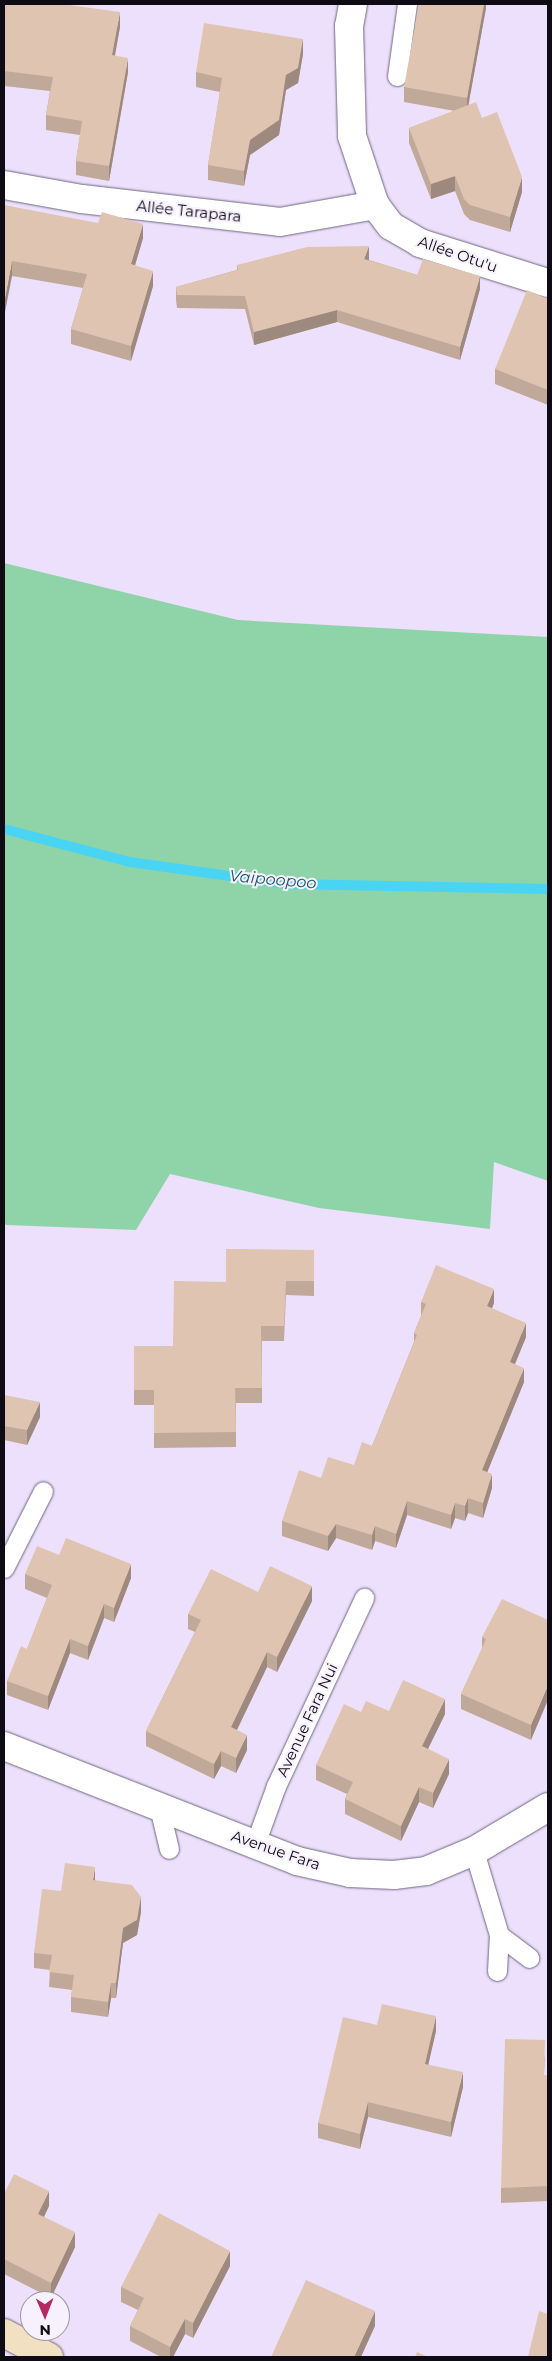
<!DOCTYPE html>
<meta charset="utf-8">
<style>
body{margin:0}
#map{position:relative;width:552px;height:2361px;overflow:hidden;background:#ece0fd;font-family:Montserrat,sans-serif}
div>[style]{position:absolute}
.green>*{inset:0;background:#8ed4a8}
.stream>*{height:10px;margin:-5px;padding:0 5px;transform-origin:5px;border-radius:5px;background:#4ad4f3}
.roads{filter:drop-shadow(0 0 1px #70667f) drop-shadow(0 0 1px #70667f)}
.lane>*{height:19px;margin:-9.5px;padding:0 9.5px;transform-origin:9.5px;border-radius:9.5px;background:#fff}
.street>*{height:28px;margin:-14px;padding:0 14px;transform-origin:14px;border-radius:14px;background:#fff}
.secondary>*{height:28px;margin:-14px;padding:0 14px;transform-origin:14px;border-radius:14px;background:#f1e0c2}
.wall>*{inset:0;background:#c1a999}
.shaded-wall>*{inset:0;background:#9d897d}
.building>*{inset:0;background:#e0c4b2}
span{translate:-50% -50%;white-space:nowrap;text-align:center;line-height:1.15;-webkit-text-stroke:4px #f6f1fd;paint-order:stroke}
.street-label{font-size:15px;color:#0f0b14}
.water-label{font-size:16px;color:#1d5562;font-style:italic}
.frame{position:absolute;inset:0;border:5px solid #0f0b14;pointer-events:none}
.north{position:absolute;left:20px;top:2291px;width:50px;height:50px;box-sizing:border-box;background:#f6f1fd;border:1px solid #9a95a0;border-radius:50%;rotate:179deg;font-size:14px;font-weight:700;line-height:20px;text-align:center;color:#0f0b14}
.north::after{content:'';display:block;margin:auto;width:18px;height:22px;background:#b42863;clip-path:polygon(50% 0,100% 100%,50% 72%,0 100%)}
</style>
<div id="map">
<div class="green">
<i style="clip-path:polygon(4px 563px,238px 620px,548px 637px,548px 1181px,494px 1162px,490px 1229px,319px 1208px,170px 1174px,136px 1230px,6px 1225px,4px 1222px)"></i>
</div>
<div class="stream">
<i style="left:4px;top:829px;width:130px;rotate:14.7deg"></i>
<i style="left:130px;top:862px;width:158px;rotate:8deg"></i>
<i style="left:286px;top:884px;width:262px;rotate:1.1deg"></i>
</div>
<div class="roads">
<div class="lane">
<i style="left:397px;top:76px;width:73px;rotate:-82.1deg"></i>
<i style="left:4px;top:1568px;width:86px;rotate:-63.1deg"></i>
<i style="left:159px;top:1807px;width:43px;rotate:76.6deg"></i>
<i style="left:255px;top:1844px;width:62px;rotate:-70.1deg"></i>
<i style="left:276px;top:1786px;width:208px;rotate:-64.9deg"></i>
<i style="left:474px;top:1851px;width:88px;rotate:73.4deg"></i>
<i style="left:499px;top:1935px;width:38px;rotate:37deg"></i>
<i style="left:497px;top:1971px;width:36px;rotate:-87deg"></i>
</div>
<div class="street">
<i style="left:353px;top:4px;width:22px;rotate:100deg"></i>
<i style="left:349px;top:26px;width:110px;rotate:88.4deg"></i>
<i style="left:352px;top:136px;width:73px;rotate:71.6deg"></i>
<i style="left:375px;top:205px;width:26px;rotate:53deg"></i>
<i style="left:391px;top:226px;width:34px;rotate:30deg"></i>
<i style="left:420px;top:243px;width:134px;rotate:17.4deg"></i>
<i style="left:4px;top:185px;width:79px;rotate:10.2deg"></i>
<i style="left:82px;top:199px;width:199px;rotate:6.6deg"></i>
<i style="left:280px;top:222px;width:97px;rotate:-10.1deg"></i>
<i style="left:4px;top:1746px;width:315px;rotate:21.4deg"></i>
<i style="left:297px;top:1861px;width:54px;rotate:12.8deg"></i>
<i style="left:350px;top:1873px;width:44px;rotate:2.6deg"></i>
<i style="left:394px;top:1875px;width:32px;rotate:-7deg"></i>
<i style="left:426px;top:1871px;width:52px;rotate:-22.6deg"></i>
<i style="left:474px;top:1851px;width:86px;rotate:-30.7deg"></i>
</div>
<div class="secondary">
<i style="left:4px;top:2333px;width:51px;rotate:28.1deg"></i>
</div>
</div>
<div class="wall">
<i style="clip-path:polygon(4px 4px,120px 27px,115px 56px,128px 72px,109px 181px,76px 175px,76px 161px,80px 135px,46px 130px,46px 115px,50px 91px,4px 86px)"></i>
<i style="clip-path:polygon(486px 4px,486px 8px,468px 105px,482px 118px,522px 192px,510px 232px,470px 220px,464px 214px,455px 191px,431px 199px,409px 143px,409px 128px,455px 111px,404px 102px,404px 87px)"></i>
<i style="clip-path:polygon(303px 54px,298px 83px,286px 90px,279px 135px,250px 155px,244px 186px,208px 180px,208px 165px,220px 92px,196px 87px,196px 72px)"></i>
<i style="clip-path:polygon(4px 205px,143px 238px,135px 265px,153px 286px,131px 361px,71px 344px,71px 329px,83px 288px,12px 276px)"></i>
<i style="clip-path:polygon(369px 259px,369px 260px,417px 275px,480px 289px,460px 360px,337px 322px,254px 345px,245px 309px,177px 308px,176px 300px,176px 287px,237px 270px,237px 265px)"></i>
<i style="clip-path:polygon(548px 299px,548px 405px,495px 384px,495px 369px)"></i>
<i style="clip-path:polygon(314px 1250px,314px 1296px,286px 1295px,284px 1341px,262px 1341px,262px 1403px,236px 1403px,236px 1447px,154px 1448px,154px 1405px,134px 1405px,134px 1346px,173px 1346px,226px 1282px)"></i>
<i style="clip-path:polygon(421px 1302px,494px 1303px,492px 1308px,526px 1337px,515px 1364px,524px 1382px,487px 1472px,492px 1488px,483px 1518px,468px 1513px,465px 1521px,455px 1518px,451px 1529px,407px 1515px,396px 1548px,375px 1541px,372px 1550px,336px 1538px,328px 1551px,282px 1536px,282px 1521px,321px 1478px,354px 1465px,372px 1446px,414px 1342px,414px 1333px,421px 1316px)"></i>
<i style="clip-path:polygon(4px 1395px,40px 1417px,27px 1445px,4px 1440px)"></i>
<i style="clip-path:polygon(59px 1555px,131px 1578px,114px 1622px,104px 1618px,88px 1660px,70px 1653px,48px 1710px,7px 1695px,7px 1681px,27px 1649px,47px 1598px,25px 1589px,25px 1574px)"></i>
<i style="clip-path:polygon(258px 1592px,312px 1601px,277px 1672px,267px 1667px,237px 1730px,247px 1750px,236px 1773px,221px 1766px,214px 1779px,146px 1746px,146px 1731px,195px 1632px,188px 1629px,188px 1614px)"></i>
<i style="clip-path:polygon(548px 1620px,531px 1740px,461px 1709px,461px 1694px,482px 1649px,482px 1637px)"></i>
<i style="clip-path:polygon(389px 1711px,445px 1714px,428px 1749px,449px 1774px,433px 1808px,419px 1802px,401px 1841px,345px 1814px,345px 1799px,347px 1794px,316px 1780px,316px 1765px,361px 1712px)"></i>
<i style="clip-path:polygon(95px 1880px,141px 1912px,137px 1935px,123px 1943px,116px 1998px,111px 1998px,108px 2017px,71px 2012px,71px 1997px,72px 1990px,49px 1987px,50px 1970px,34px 1968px,34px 1953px,61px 1891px)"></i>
<i style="clip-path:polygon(377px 2025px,436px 2031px,428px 2064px,463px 2087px,451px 2137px,368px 2117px,360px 2149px,318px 2138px,318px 2123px)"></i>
<i style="clip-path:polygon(545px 2055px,544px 2075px,548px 2075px,548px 2201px,501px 2203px,501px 2188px)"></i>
<i style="clip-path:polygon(4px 2194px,49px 2206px,44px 2217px,75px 2247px,51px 2298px,4px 2274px)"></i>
<i style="clip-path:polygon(230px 2266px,193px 2338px,185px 2334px,173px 2357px,161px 2357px,130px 2341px,130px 2326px,138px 2310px,121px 2302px,121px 2287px)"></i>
</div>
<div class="shaded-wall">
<i style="clip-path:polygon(484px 4px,486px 4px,486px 8px,467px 113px,467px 98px)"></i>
<i style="clip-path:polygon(120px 12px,120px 27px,112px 70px,112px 55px)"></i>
<i style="clip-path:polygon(303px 39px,303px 54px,298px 83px,286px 90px,279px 135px,250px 155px,244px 186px,244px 171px,250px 140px)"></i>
<i style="clip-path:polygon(128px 58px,128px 72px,109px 181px,109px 166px)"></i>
<i style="clip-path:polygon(455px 176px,455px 191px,431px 199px,431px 184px)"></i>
<i style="clip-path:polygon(522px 177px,522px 192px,510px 232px,510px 217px)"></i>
<i style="clip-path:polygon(143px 224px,143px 238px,131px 279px,131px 264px)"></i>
<i style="clip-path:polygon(369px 246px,369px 259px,364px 272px,364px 259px)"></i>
<i style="clip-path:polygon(12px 261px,12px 276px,4px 317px,4px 303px)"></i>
<i style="clip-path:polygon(153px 271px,153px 286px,131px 361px,131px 346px)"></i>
<i style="clip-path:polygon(480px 276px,480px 289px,460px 360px,460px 347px)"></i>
<i style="clip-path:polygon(337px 310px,337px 322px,254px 345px,254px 332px)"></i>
<i style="clip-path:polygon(494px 1289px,494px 1303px,487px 1321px,487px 1306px)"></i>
<i style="clip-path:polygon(526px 1323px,526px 1337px,510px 1376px,510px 1362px)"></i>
<i style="clip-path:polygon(524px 1368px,524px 1382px,482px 1485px,482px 1470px)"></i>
<i style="clip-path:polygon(40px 1402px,40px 1417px,27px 1445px,27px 1430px)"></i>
<i style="clip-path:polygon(492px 1474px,492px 1488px,483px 1518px,483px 1503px)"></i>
<i style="clip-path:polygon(468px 1498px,468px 1513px,465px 1521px,465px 1506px)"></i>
<i style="clip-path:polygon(407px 1501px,407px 1515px,396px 1548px,396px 1534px)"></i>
<i style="clip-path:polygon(455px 1503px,455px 1518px,451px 1529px,451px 1515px)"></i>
<i style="clip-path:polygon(336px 1524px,336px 1538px,328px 1551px,328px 1536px)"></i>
<i style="clip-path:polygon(375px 1526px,375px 1541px,372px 1550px,372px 1535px)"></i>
<i style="clip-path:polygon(131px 1564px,131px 1578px,114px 1622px,114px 1608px)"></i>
<i style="clip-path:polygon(312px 1586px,312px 1601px,277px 1672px,277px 1657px)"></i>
<i style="clip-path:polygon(104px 1604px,104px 1618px,88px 1660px,88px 1646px)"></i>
<i style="clip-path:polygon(70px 1639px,70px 1653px,48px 1710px,48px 1696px)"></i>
<i style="clip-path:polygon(267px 1652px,267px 1667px,231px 1742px,231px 1727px)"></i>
<i style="clip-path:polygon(548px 1685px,548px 1700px,531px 1740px,531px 1725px)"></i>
<i style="clip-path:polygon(445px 1699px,445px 1714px,422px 1761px,422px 1746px)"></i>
<i style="clip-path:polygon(247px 1735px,247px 1750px,236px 1773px,236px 1758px)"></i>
<i style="clip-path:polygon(221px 1751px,221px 1766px,214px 1779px,214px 1764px)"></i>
<i style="clip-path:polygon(449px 1759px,449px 1774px,433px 1808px,433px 1793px)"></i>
<i style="clip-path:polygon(419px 1787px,419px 1802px,401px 1841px,401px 1826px)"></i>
<i style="clip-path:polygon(95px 1867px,95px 1882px,93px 1880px)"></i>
<i style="clip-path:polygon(141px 1897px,141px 1912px,137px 1935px,123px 1943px,116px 1998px,116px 1983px,123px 1928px)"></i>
<i style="clip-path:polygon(111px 1983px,111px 1998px,108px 2017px,108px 2002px)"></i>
<i style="clip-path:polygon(436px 2016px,436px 2031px,425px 2079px,425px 2064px)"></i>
<i style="clip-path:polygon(463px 2072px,463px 2087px,451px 2137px,451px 2122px)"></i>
<i style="clip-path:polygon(368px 2102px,368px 2117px,360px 2149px,360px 2134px)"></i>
<i style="clip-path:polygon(49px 2191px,49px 2206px,38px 2229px,38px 2214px)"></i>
<i style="clip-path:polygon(75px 2232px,75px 2247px,51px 2298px,51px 2283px)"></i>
<i style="clip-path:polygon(230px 2251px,230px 2266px,193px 2338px,193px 2323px)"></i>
<i style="clip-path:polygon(375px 2311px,375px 2326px,361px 2357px,354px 2357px)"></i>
<i style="clip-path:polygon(185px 2319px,185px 2334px,173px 2357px,170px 2357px,170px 2347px)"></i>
</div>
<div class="building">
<i style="clip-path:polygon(4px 4px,62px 4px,120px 12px,112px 55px,128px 58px,109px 166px,76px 161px,82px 121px,46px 115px,53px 77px,4px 71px)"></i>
<i style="clip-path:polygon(419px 4px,484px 4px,467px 98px,404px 87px)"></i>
<i style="clip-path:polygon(204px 23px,303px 39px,298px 68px,286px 75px,279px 120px,250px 140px,244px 171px,208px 165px,222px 78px,196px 72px)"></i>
<i style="clip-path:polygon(476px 102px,482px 118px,497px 112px,522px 177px,510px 217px,470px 205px,464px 199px,455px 176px,431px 184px,409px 128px)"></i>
<i style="clip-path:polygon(4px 205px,98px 223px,102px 212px,143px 224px,131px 264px,153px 271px,131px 346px,71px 329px,87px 274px,12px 261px,4px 303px)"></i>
<i style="clip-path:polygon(369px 246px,364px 259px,417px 275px,423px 259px,480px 276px,460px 347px,337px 310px,254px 332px,245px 296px,177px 295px,176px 287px,238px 270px,237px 265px,307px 247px)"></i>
<i style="clip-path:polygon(527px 290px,548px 299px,548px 390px,495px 369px)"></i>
<i style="clip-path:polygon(226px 1249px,314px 1250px,314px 1281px,286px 1281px,284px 1326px,261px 1326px,262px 1388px,235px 1388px,236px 1432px,154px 1433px,154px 1390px,134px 1390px,134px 1346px,173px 1346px,174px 1281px,226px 1282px)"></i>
<i style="clip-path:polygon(436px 1265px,494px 1289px,487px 1306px,526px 1323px,510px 1362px,524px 1368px,482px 1470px,492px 1474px,483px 1503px,468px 1498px,465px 1506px,455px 1503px,451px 1515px,407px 1501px,396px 1534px,375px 1526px,372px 1535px,336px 1524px,328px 1536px,282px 1521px,299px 1470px,321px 1478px,328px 1457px,354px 1465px,362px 1442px,372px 1446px,417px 1335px,414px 1333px,426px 1304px,421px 1302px)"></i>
<i style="clip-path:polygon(4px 1395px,40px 1402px,27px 1430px,4px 1426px)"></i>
<i style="clip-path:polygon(66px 1538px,131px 1564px,114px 1608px,104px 1604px,88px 1646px,70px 1639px,48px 1696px,7px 1681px,21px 1646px,27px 1649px,52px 1585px,25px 1574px,37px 1546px,59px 1555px)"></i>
<i style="clip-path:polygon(270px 1566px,312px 1586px,277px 1657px,267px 1652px,231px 1727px,247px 1735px,236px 1758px,221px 1751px,214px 1764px,146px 1731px,201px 1620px,188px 1614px,211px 1569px,258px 1592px)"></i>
<i style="clip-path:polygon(502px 1599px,548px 1620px,548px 1685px,531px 1725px,461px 1694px,486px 1639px,482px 1637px)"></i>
<i style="clip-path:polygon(403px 1680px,445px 1699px,422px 1746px,449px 1759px,433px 1793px,419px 1787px,401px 1826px,345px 1799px,353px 1782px,316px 1765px,344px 1704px,361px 1712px,366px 1701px,389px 1711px)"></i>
<i style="clip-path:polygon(65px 1863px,95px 1867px,93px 1880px,132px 1885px,141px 1897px,137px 1920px,123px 1928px,116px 1983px,111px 1983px,108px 2002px,71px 1997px,74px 1975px,49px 1972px,52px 1955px,34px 1953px,42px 1889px,61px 1891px)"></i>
<i style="clip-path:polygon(382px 2004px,436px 2016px,425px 2064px,463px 2072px,451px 2122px,368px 2102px,360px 2134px,318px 2123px,343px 2017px,377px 2025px)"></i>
<i style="clip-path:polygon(505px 2039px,545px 2040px,544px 2075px,548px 2075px,548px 2186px,501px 2188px)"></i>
<i style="clip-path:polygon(14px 2174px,49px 2191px,38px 2214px,75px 2232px,51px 2283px,4px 2259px,4px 2194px)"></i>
<i style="clip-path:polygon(159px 2213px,230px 2251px,193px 2323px,185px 2319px,170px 2347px,130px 2326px,144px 2298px,121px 2287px)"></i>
<i style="clip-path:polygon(306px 2280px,375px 2311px,354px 2357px,271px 2357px)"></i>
<i style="clip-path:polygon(539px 2311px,548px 2314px,548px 2357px,528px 2357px)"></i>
<i style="clip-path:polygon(417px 2352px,428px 2357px,415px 2357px)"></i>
</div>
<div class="street-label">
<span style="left:189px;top:211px;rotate:6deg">Allée Tarapara</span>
<span style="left:458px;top:254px;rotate:19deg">Allée Otu'u</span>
<span style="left:307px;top:1720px;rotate:-65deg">Avenue Fara Nui</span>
<span style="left:276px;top:1850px;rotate:19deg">Avenue Fara</span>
</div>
<div class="water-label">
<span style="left:273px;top:880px;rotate:5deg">Vaipoopoo</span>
</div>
<div class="frame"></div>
<div class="north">N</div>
</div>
